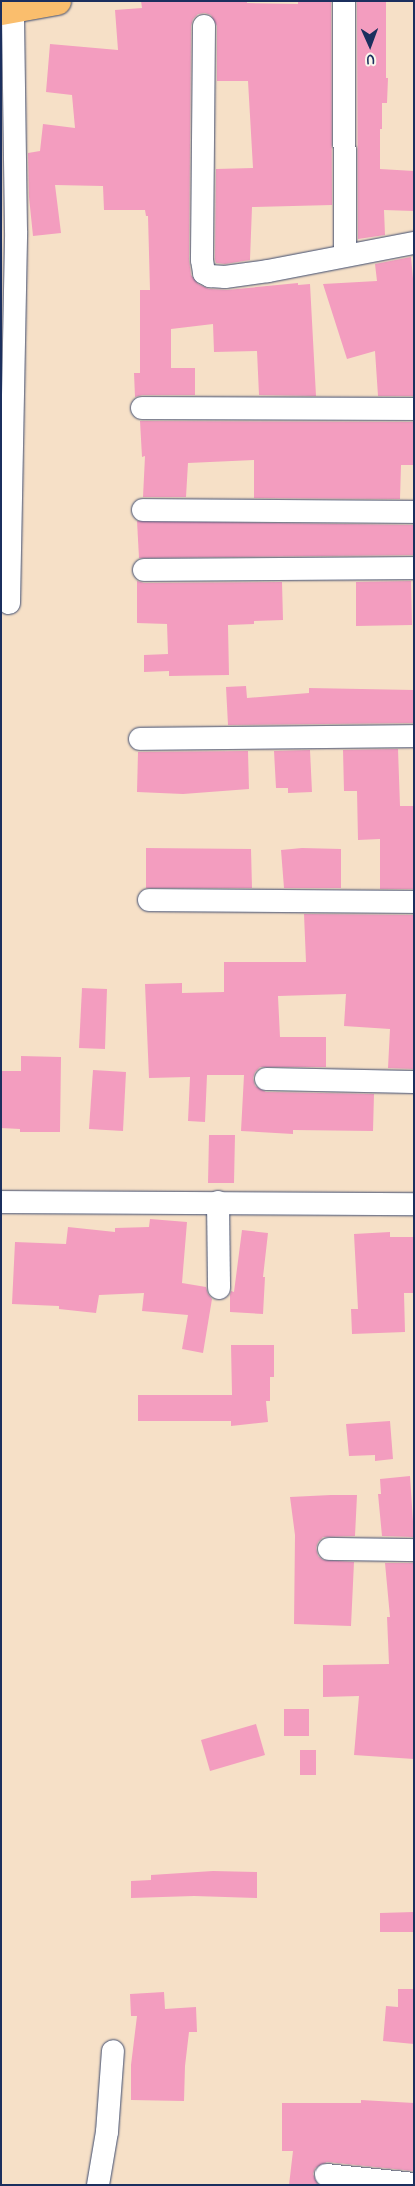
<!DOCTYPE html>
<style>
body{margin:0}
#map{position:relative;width:415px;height:2186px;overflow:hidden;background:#f6e0c7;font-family:"Patrick Hand",sans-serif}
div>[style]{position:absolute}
.building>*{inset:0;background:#f39dbf}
.roads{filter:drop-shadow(0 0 1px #3c4a6e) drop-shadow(0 0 1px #3c4a6e)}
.minor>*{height:22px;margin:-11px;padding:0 11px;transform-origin:11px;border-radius:11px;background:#fff}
.trunk>*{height:28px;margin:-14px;padding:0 14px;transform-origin:14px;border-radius:14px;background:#fabe6d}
span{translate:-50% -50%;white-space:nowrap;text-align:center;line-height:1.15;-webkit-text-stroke:4.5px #fbf7ec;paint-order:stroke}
.frame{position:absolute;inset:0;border:2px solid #1b2f5e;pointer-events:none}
.north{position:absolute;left:345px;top:20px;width:50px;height:50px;-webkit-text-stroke:4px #fbf7ec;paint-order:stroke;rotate:178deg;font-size:14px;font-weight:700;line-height:20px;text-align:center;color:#1b2f5e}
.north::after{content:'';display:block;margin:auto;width:18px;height:22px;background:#1b2f5e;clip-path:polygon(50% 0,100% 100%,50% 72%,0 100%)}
</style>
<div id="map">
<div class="building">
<i style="clip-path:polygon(141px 1px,247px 1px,247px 3px,298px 4px,298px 1px,331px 1px,332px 205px,252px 207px,250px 260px,225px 264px,216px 263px,215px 259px,216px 169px,253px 168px,248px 81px,217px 81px,217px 26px,211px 15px,205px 13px,198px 14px,193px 19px,191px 26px,189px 260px,191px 275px,198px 284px,209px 289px,227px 290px,298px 283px,298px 285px,310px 284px,316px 396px,259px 395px,257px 351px,214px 352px,213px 324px,171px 329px,171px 368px,195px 368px,195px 395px,142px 395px,135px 397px,134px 373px,140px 373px,140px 290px,150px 290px,148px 216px,146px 216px,145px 210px,104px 210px,103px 186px,55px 185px,61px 233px,33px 236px,29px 197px,28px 153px,40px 151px,43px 124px,75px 128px,72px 95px,46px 92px,50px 44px,118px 50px,115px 10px,142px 8px)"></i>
<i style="clip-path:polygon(357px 1px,386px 1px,386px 78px,388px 78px,387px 103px,382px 103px,382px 129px,380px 129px,380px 169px,414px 171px,414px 211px,384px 210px,385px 235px,358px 239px)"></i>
<i style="clip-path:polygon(411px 257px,414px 289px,414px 396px,378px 396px,375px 351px,347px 359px,323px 284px,377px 281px,375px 264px)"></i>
<i style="clip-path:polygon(140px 421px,414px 422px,414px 465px,401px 465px,400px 499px,254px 498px,254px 460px,188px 463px,186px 497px,143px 497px,145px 456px,142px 457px)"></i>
<i style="clip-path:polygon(137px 521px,414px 525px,414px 555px,139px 558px)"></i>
<i style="clip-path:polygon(137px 581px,144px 583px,282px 582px,283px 620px,254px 621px,254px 624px,228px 625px,229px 675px,169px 676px,169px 671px,144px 672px,144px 655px,168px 654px,167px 624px,137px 623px)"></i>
<i style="clip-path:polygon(411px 581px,412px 625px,356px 626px,356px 582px)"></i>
<i style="clip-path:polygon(246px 686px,247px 698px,309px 693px,309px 688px,414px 690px,414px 723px,228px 725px,226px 687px)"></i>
<i style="clip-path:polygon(398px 749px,400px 806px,414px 806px,414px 889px,380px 889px,380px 839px,358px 840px,357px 791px,344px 791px,343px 750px)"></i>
<i style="clip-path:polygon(310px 750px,312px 792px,288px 793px,288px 788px,276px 788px,274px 751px)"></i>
<i style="clip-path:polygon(248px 751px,249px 789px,183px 794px,137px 792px,138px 752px)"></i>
<i style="clip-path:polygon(146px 848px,251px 849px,252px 888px,146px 888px)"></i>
<i style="clip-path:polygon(302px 848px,341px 849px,341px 888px,284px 888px,281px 850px)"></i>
<i style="clip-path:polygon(304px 914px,413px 915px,414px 1069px,388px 1068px,390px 1029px,344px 1026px,346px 994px,278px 996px,280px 1037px,326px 1037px,326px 1067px,260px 1067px,255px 1072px,253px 1078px,255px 1086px,266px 1092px,374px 1094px,373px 1131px,293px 1130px,293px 1134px,241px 1131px,244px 1075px,207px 1075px,205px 1122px,188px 1121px,190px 1077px,149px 1078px,145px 984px,182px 983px,182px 993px,224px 992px,224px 962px,306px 962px)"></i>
<i style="clip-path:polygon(82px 988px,107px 989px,105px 1049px,79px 1048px)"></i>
<i style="clip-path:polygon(21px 1056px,61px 1057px,60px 1132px,20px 1132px,20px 1129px,1px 1128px,1px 1071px,21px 1071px)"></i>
<i style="clip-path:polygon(93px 1070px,126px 1072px,123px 1131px,89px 1129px)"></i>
<i style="clip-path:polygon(209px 1135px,235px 1135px,234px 1183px,208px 1183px)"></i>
<i style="clip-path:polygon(150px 1219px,187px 1222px,182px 1283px,206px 1287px,208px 1294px,212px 1299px,203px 1353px,182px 1349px,188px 1315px,142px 1311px,144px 1293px,99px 1295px,96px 1313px,59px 1309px,59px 1306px,12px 1304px,15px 1242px,66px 1244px,68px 1227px,115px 1232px,115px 1228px,149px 1227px)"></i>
<i style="clip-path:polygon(242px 1230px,268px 1233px,263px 1277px,265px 1277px,263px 1314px,230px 1312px,230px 1295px,231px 1291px,234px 1292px)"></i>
<i style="clip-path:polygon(390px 1232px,390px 1237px,414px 1237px,414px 1293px,404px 1293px,405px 1332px,352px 1334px,351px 1309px,358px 1309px,354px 1234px)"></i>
<i style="clip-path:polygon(231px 1345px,274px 1345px,274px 1377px,270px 1377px,270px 1401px,266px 1401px,268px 1422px,231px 1426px,231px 1421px,138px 1421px,138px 1395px,232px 1395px)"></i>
<i style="clip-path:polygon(390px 1421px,393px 1459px,375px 1461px,375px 1455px,349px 1456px,346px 1424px)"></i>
<i style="clip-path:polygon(410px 1476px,414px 1537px,382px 1536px,378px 1494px,381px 1494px,380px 1479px)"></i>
<i style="clip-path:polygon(331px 1495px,357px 1495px,355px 1536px,323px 1537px,318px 1542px,316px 1548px,318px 1556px,323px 1560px,354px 1562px,351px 1626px,294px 1624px,295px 1535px,290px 1497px)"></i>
<i style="clip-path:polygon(385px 1563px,414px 1563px,414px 1759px,354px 1755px,359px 1696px,323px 1697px,323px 1665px,389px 1664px,387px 1617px,390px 1617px)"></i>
<i style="clip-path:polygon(284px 1709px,309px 1709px,309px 1736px,284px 1736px)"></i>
<i style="clip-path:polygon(256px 1724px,265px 1755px,210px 1771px,201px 1740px)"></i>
<i style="clip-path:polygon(300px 1750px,316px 1750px,316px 1775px,300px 1775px)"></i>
<i style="clip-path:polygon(213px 1871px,257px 1872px,257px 1898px,194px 1896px,131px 1898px,131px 1881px,151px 1880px,151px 1875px)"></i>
<i style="clip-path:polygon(414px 1912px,414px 1932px,380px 1932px,380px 1913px)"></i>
<i style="clip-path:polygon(398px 1989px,414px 1989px,414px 2044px,383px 2041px,386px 2006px,398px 2007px)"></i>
<i style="clip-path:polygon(164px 1992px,165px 2009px,196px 2007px,197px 2032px,189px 2032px,185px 2066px,184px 2101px,131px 2100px,131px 2065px,137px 2016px,131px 2016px,130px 1994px)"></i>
<i style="clip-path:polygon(361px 2100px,414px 2103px,414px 2171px,327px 2162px,315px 2168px,313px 2174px,318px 2185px,289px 2185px,293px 2151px,282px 2151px,282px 2103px,361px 2103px)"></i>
</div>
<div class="roads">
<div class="minor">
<i style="left:344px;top:1px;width:254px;rotate:89.8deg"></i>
<i style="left:204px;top:26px;width:234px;rotate:90.5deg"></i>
<i style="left:202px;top:260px;width:13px;rotate:81deg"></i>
<i style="left:204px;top:273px;width:7px;rotate:27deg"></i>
<i style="left:210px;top:276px;width:15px;rotate:4deg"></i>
<i style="left:225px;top:277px;width:43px;rotate:-7.9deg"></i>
<i style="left:268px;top:271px;width:149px;rotate:-10.9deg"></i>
<i style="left:142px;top:408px;width:272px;rotate:0.2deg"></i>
<i style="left:143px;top:510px;width:271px;rotate:0.4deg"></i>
<i style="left:144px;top:570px;width:270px;rotate:-0.4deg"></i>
<i style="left:9px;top:603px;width:372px;rotate:-88.9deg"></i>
<i style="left:16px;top:231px;width:222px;rotate:-90.8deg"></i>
<i style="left:140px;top:739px;width:274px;rotate:-0.6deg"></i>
<i style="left:149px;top:900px;width:265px;rotate:0.4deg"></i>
<i style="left:266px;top:1079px;width:148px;rotate:1.2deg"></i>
<i style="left:1px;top:1202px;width:413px;rotate:0.3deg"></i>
<i style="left:218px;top:1202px;width:86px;rotate:89.3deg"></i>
<i style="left:329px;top:1549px;width:85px;rotate:0.7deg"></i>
<i style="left:326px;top:2175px;width:88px;rotate:5.8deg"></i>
<i style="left:98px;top:2185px;width:54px;rotate:-80.4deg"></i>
<i style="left:107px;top:2132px;width:81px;rotate:-85.8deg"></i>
</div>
<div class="trunk">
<i style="left:1px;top:11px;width:57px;rotate:-10.1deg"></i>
</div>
</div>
<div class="frame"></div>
<div class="north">U</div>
</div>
